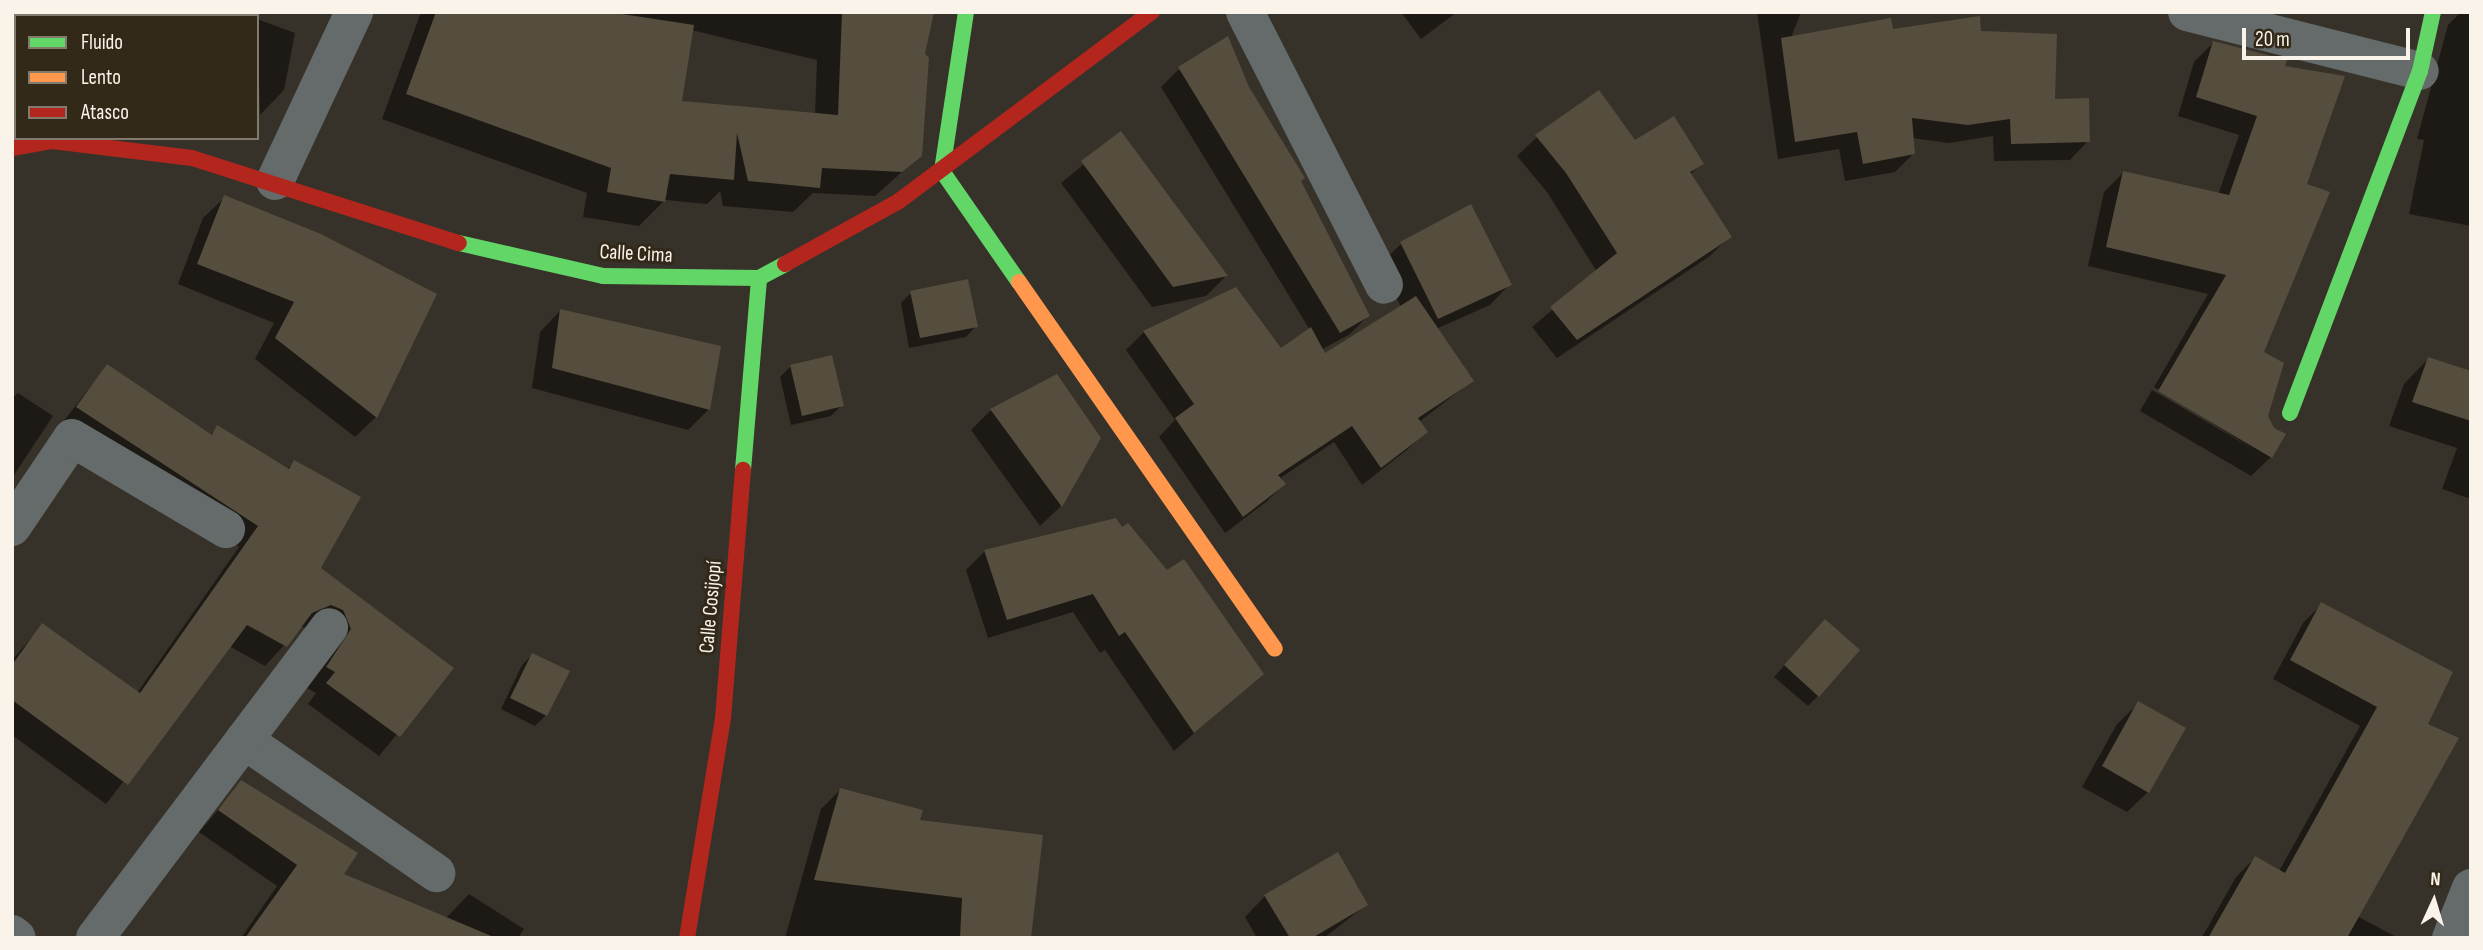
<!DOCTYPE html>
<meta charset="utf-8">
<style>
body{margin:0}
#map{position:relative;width:2483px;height:950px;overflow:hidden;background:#373229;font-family:"Sofia Sans Condensed",sans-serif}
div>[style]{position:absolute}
.shadow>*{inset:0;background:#0007}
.building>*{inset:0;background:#554d3d}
.street>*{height:38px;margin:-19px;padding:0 19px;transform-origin:19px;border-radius:19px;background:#646b6a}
.fast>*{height:16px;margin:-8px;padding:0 8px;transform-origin:8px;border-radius:8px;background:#63d668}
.slow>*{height:16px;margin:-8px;padding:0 8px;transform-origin:8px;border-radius:8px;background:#ff974d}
.jam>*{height:16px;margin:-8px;padding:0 8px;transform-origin:8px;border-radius:8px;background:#b3261e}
span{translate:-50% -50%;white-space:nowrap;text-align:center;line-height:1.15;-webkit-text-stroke:6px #322919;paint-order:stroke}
.street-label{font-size:21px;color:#f9f3e9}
.frame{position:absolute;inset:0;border:14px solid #f9f3e9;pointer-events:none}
.legend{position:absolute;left:14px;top:14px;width:245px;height:126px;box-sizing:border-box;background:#322919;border:2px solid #827a6c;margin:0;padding:9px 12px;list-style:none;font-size:21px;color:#f9f3e9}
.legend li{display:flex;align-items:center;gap:14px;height:35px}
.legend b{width:35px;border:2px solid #827a6c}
.north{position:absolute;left:2399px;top:866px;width:70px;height:70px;-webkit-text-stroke:5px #322919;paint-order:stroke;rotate:4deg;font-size:19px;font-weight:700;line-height:28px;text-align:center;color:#f9f3e9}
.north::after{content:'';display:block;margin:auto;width:24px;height:32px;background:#f9f3e9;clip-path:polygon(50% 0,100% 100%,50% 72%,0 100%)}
.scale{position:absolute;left:2242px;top:28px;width:168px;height:32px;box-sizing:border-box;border:4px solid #f9f3e9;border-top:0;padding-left:9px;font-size:21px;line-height:24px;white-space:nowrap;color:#f9f3e9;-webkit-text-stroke:5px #322919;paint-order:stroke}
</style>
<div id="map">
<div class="shadow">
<i style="clip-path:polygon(99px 12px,241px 12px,250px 16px,104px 16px)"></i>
<i style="clip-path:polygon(evenodd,421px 12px,932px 12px,923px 54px,920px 156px,875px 196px,813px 193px,793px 212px,723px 206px,720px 191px,707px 204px,665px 200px,639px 226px,583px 217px,587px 193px,382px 119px,421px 12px,691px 30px,817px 60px,815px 114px,680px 103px,691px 30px)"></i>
<i style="clip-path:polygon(1401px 12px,1457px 12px,1421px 39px)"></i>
<i style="clip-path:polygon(1757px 12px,1801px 12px,1791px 38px,1891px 31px,1980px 33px,2053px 101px,2088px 141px,2070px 160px,1994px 161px,1993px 136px,1949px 143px,1912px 138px,1913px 154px,1895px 172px,1845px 181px,1839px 149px,1778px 159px)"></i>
<i style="clip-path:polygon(2461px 12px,2471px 12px,2471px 226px,2409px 214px,2424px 140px,2417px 139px,2448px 25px)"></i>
<i style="clip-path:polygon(257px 19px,295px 33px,284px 90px,260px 115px)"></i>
<i style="clip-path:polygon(2213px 43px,2283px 67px,2262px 352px,2271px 457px,2251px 476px,2140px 411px,2152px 390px,2255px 450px,2154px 387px,2208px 294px,2088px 266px,2104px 192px,2123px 173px,2218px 195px,2239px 135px,2178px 116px,2194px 62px)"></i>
<i style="clip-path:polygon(1179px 69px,1248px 88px,1368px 316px,1350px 334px,1321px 350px,1324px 356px,1401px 307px,1380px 264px,1401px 244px,1510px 284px,1490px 305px,1436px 329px,1472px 381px,1419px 422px,1426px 431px,1408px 449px,1362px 485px,1334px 442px,1279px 479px,1284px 484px,1266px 502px,1225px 533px,1159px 437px,1175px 420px,1126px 350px,1144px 332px,1235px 289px,1280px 350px,1310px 330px,1161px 87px)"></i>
<i style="clip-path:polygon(1121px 134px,1226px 276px,1206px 296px,1152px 307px,1061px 183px)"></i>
<i style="clip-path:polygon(1537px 137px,1635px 142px,1701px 163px,1690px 175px,1730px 236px,1710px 256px,1557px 358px,1532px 327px,1597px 272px,1547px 192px,1517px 156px)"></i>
<i style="clip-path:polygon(224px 198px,376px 417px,355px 437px,255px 359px,274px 323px,178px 284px,203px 218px)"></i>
<i style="clip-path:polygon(911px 293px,976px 326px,966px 337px,909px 348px,901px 303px)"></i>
<i style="clip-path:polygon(560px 311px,709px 409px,688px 430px,532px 388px,540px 332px)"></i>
<i style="clip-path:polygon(2428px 359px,2471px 373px,2471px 499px,2442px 489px,2457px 448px,2389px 426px,2404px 384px)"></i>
<i style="clip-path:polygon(107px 366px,210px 436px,218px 428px,287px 469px,295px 462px,319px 568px,451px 668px,379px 756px,308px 704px,316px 693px,307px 688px,331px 652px,322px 629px,301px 627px,265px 666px,229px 646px,106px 804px,12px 735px,12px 660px,43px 625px,137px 693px,239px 547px,58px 428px)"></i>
<i style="clip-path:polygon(791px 366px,842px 405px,831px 416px,791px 425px,780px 377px)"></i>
<i style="clip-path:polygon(18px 393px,53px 416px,12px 478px,12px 398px)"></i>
<i style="clip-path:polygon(991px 410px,1099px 438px,1061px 506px,1040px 526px,971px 430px)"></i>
<i style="clip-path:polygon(1122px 529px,1261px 674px,1174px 751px,1105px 650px,1100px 653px,1073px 612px,988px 638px,966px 570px,985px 551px)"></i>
<i style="clip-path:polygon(2322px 604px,2425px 725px,2357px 916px,2398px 938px,2202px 937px,2236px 877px,2255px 858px,2279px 871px,2360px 726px,2273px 679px,2303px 623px)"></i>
<i style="clip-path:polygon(1814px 632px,1818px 696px,1808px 706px,1774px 677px)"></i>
<i style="clip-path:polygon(532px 655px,546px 715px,535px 726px,501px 709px,522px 665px)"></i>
<i style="clip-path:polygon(2138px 704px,2148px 792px,2127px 812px,2082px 787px,2117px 724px)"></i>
<i style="clip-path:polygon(242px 782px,341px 874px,446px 918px,469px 894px,524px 929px,518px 938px,241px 938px,277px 886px,199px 832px)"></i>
<i style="clip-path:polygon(840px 790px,918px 821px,1029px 938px,785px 938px,821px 809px)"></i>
<i style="clip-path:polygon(1265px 896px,1366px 905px,1324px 938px,1257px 938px,1245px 917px)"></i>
</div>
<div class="building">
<i style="clip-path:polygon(436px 12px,609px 12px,694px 25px,682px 101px,838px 115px,842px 12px,934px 12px,925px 54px,929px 58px,922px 156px,902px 172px,822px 168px,820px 188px,748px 181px,737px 133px,734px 180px,670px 174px,665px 202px,607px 192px,611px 168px,406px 94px)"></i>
<i style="clip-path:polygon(1980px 16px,1981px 31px,2057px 34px,2055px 99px,2089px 98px,2090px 142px,2011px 144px,2010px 119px,1968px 125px,1912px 118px,1915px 154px,1863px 164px,1857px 132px,1795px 142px,1781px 38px,1891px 18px,1893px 29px)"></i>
<i style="clip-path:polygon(1228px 36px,1249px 87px,1305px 178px,1301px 181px,1370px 316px,1340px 333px,1178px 67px)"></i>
<i style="clip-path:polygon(2213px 41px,2287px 60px,2285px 66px,2345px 76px,2307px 184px,2330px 192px,2264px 352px,2284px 363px,2268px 416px,2274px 428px,2286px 434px,2272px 458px,2158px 391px,2226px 275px,2106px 247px,2123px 171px,2229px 195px,2257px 116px,2196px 97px)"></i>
<i style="clip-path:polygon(1599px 90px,1635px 140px,1674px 116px,1704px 164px,1690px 172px,1732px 237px,1577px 340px,1550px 307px,1617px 253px,1566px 173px,1535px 135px)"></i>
<i style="clip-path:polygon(1121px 131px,1228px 276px,1173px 287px,1081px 161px)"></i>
<i style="clip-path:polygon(224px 195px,321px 234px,437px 294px,377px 418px,275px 338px,294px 302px,197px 264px)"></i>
<i style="clip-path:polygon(1471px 204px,1512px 285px,1438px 319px,1400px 242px)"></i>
<i style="clip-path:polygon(968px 279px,978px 327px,920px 338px,910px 291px)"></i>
<i style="clip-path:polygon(1236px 287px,1281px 348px,1311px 327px,1325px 353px,1416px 296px,1474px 381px,1418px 418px,1428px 432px,1381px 468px,1352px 426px,1278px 475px,1286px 484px,1243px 517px,1175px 418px,1194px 404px,1143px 331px)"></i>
<i style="clip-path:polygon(560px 309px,721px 346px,710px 410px,552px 368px)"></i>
<i style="clip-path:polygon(832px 355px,844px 406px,802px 416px,790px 365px)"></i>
<i style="clip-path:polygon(2428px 357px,2471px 371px,2471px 421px,2412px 402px)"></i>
<i style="clip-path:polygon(107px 364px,212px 435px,217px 425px,289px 469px,294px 460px,361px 497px,321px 568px,454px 668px,400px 737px,326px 683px,335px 672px,326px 667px,351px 629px,343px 610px,331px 605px,312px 613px,287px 647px,247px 625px,128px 785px,12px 700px,12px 665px,42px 623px,140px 693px,258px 526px,76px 407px)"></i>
<i style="clip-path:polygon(1057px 374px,1101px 438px,1062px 507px,990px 409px)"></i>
<i style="clip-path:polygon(1116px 518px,1122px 527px,1128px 523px,1167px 570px,1184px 559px,1264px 674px,1194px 733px,1125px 632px,1119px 636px,1093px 594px,1007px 620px,984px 550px)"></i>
<i style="clip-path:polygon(2321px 602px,2453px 672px,2428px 724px,2459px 738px,2347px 938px,2208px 938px,2255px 856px,2285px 873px,2377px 707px,2290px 660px)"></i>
<i style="clip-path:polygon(1825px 619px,1860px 650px,1819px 697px,1784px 665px)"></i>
<i style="clip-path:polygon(532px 653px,570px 671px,547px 716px,510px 698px)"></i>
<i style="clip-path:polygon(2138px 701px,2186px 728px,2149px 793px,2102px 766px)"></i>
<i style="clip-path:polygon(241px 780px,358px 853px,344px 874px,496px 938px,245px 938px,297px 865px,218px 810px)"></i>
<i style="clip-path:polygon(840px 788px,923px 810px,920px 820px,1043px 835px,1031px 938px,960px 938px,962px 898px,814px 880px)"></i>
<i style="clip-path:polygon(1338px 852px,1368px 905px,1312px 938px,1290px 938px,1264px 895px)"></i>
</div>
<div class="street">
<i style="left:1245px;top:12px;width:306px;rotate:63deg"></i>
<i style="left:2187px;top:12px;width:240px;rotate:14.2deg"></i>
<i style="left:12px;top:118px;width:4px;rotate:27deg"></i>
<i style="left:275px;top:181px;width:187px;rotate:-64.9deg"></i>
<i style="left:12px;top:527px;width:107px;rotate:-56deg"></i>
<i style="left:72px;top:438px;width:179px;rotate:30.6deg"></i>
<i style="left:244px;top:740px;width:234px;rotate:34.7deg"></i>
<i style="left:12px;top:934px;width:6px;rotate:39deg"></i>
<i style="left:95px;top:938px;width:389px;rotate:-53deg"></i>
<i style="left:2451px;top:938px;width:54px;rotate:-68.2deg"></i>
</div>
<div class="fast">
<i style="left:966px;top:12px;width:161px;rotate:98.6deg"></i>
<i style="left:942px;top:171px;width:135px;rotate:55.3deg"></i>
<i style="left:459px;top:243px;width:148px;rotate:12.9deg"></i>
<i style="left:603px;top:276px;width:156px;rotate:0.7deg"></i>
<i style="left:759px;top:278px;width:30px;rotate:-28deg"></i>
<i style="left:2290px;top:413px;width:366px;rotate:-69.2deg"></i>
<i style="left:2420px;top:71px;width:60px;rotate:-77.6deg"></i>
<i style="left:743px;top:470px;width:193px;rotate:-85.2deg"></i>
</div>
<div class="slow">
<i style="left:1019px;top:282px;width:447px;rotate:55.1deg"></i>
</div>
<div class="jam">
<i style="left:12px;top:148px;width:41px;rotate:-9.9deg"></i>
<i style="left:52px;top:141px;width:141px;rotate:6.9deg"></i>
<i style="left:192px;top:158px;width:280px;rotate:17.7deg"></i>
<i style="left:785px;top:264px;width:130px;rotate:-28.9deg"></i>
<i style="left:899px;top:201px;width:316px;rotate:-36.8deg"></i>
<i style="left:687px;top:938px;width:223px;rotate:-80.7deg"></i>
<i style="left:723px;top:718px;width:249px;rotate:-85.4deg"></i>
</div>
<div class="street-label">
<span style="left:636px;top:254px;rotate:3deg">Calle Cima</span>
<span style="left:711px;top:607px;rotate:-85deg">Calle Cosijopí</span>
</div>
<div class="frame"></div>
<ul class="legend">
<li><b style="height:9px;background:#63d668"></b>Fluido</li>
<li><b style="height:9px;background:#ff974d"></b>Lento</li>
<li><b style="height:9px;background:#b3261e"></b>Atasco</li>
</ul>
<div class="north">N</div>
<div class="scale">20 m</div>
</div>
